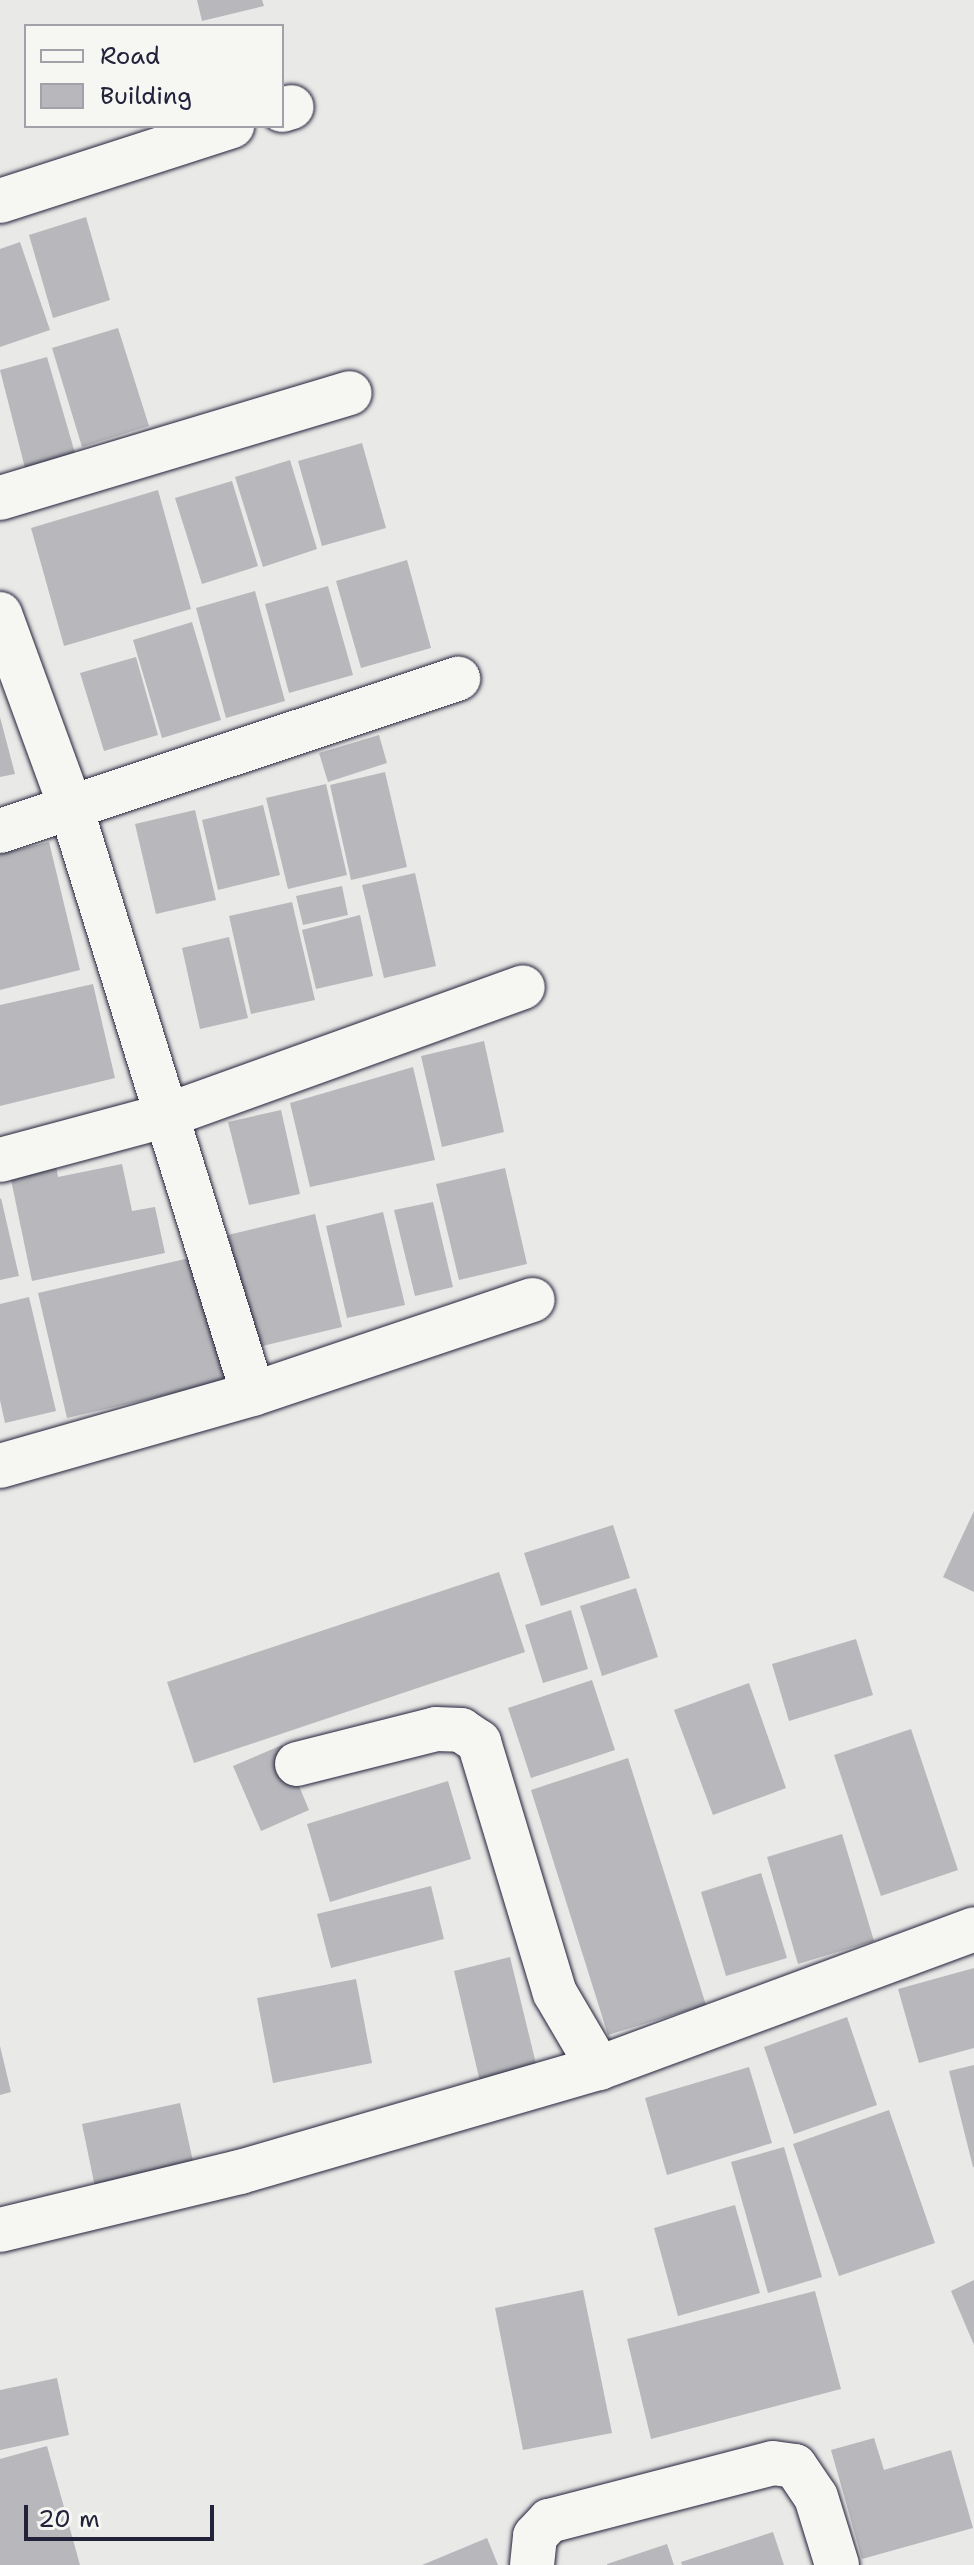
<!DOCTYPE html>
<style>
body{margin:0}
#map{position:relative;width:974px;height:2565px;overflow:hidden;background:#e9e9e7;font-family:"Shantell Sans",sans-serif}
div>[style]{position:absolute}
.building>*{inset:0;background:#b8b8bc}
.roads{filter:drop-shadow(0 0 2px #22223b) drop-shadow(0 0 2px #22223b)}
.street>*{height:44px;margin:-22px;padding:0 22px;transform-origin:22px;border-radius:22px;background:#f6f6f2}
span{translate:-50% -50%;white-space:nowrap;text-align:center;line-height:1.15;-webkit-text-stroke:6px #f6f6f2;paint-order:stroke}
.legend{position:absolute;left:24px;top:24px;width:260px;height:104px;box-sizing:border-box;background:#f6f6f2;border:2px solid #a1a1a9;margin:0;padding:10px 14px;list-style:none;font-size:24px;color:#22223b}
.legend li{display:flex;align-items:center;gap:16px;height:40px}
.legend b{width:40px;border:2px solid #a1a1a9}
.scale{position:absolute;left:24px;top:2505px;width:190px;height:36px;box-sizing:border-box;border:4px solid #22223b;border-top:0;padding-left:10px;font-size:24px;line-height:28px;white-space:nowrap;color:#22223b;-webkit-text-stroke:6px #f6f6f2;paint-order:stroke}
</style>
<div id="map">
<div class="building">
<i style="clip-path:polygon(197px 0,262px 0,264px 6px,202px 21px)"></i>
<i style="clip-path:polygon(86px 217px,110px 300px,53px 318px,29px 235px)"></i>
<i style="clip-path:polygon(20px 242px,50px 330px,0 347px,0 249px)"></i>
<i style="clip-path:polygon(118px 328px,149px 426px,82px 447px,52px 348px)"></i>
<i style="clip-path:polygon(47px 357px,75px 453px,25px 468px,0 370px)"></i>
<i style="clip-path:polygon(362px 443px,386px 528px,322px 546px,298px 461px)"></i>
<i style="clip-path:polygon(290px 460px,317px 549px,263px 567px,235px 477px)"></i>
<i style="clip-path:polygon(232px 481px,258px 566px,202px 584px,175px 498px)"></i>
<i style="clip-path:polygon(158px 490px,191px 609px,64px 646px,31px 528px)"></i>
<i style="clip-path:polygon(407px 560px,431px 648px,361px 668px,336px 581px)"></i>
<i style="clip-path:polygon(328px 586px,353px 675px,289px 693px,265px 604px)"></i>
<i style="clip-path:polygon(255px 591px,285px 701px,226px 718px,196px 608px)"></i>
<i style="clip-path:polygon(192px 622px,221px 720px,162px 738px,133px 640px)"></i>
<i style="clip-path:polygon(136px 657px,158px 735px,104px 751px,80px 673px)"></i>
<i style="clip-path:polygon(0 717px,15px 774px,0 777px)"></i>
<i style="clip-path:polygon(379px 735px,387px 763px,328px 782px,319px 753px)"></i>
<i style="clip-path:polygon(385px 772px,407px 867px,351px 880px,330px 785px)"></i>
<i style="clip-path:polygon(326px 784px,347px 875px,288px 889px,266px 798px)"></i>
<i style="clip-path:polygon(263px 805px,280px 875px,218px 890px,202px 820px)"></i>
<i style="clip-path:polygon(195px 810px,216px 900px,156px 914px,135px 824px)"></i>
<i style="clip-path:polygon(49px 842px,80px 970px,0 990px,0 854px)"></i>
<i style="clip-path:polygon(415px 873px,436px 966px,384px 978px,362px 885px)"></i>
<i style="clip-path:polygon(342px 886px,348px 915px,303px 925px,296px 896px)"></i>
<i style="clip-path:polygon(292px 902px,315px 1000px,251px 1014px,229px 916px)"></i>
<i style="clip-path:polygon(360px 915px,373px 976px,316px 989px,302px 930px)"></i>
<i style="clip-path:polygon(229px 937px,248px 1018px,200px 1029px,182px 948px)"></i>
<i style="clip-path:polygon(93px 984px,115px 1078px,0 1106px,0 1005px)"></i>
<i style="clip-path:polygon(484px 1041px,504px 1132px,442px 1147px,421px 1056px)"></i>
<i style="clip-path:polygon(413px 1067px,435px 1160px,310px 1187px,290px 1103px)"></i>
<i style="clip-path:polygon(281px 1110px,300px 1194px,249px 1205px,228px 1122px)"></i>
<i style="clip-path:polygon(55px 1160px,58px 1177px,122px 1164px,132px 1211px,155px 1207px,165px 1253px,32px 1281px,9px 1170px)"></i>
<i style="clip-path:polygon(505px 1168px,527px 1264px,459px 1280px,436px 1184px)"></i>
<i style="clip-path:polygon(1px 1198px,19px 1276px,0 1280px,0 1199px)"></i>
<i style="clip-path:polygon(433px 1202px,453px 1287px,415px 1296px,394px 1210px)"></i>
<i style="clip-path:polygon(383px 1212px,405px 1305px,347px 1318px,326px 1226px)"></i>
<i style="clip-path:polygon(315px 1214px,342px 1327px,254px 1348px,228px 1235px)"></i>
<i style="clip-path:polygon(198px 1256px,227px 1381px,67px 1418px,38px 1293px)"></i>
<i style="clip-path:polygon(29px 1297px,56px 1411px,5px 1423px,0 1400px,0 1304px)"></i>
<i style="clip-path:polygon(974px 1511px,974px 1592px,943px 1577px)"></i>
<i style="clip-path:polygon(613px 1525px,630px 1578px,541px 1606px,524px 1553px)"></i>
<i style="clip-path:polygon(499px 1572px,525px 1652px,194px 1763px,167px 1682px)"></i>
<i style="clip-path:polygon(636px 1588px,658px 1657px,602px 1676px,580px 1606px)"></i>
<i style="clip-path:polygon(571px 1610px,588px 1669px,543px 1683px,525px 1625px)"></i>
<i style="clip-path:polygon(856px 1639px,873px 1695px,789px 1721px,772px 1664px)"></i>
<i style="clip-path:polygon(592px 1680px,615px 1750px,531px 1778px,508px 1708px)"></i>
<i style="clip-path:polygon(749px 1683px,786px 1788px,713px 1815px,674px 1710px)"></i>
<i style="clip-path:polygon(911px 1729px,958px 1870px,881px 1896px,834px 1755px)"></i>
<i style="clip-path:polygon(282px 1745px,309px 1810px,261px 1831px,233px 1766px)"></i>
<i style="clip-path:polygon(628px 1758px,706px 2005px,608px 2035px,531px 1790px)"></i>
<i style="clip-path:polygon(448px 1781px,471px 1859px,330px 1902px,307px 1824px)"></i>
<i style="clip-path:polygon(842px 1834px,874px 1941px,798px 1964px,767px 1857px)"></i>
<i style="clip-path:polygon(761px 1873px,787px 1958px,726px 1976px,701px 1892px)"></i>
<i style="clip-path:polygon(431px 1886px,444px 1939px,331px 1968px,317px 1914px)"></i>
<i style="clip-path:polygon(510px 1957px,538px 2072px,481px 2086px,454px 1971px)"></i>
<i style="clip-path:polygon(974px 1968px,974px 2048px,919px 2063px,898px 1989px)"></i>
<i style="clip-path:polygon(356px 1979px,372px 2063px,273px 2083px,257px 1998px)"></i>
<i style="clip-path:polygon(847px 2017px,877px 2105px,794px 2134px,764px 2047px)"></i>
<i style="clip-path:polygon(0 2046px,11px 2092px,0 2095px)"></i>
<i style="clip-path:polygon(974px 2065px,974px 2167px,973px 2167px,949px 2071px)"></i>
<i style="clip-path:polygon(749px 2067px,772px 2143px,667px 2175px,645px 2098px)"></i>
<i style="clip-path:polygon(180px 2103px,195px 2170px,96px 2192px,82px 2124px)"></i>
<i style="clip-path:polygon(889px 2110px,935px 2243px,839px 2276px,793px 2144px)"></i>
<i style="clip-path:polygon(784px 2147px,822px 2277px,768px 2293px,731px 2162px)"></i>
<i style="clip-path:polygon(735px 2205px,760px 2293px,678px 2316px,654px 2228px)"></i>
<i style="clip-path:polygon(974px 2280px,974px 2345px,951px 2291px)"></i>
<i style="clip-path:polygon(583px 2290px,612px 2433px,523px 2450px,495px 2308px)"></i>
<i style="clip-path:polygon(815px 2291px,841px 2389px,651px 2439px,627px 2339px)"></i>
<i style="clip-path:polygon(57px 2378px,69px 2435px,0 2450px,0 2390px)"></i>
<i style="clip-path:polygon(874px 2438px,884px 2470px,951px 2450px,973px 2528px,862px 2559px,831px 2450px)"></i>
<i style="clip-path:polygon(47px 2446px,80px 2565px,0 2565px,0 2459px)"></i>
<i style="clip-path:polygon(773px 2532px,784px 2565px,682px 2565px,681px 2562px)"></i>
<i style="clip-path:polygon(487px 2538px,498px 2565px,422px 2565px)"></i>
<i style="clip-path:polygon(667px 2544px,674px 2565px,607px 2565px,607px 2564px)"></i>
</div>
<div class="roads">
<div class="street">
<i style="left:282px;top:110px;width:10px;rotate:-17deg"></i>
<i style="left:0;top:201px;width:244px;rotate:-17.9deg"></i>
<i style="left:0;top:498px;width:365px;rotate:-16.7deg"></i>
<i style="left:0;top:614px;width:210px;rotate:69.9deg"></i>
<i style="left:72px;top:811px;width:610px;rotate:72.75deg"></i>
<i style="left:0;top:831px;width:483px;rotate:-18.4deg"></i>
<i style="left:0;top:1160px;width:174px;rotate:-15deg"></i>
<i style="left:168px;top:1115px;width:377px;rotate:-19.8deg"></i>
<i style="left:0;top:1466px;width:263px;rotate:-15.9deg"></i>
<i style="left:253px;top:1394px;width:295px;rotate:-18.6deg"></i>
<i style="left:297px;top:1764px;width:143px;rotate:-14.1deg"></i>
<i style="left:436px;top:1729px;width:25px;rotate:2deg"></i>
<i style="left:461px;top:1730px;width:22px;rotate:34deg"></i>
<i style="left:479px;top:1742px;width:262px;rotate:73.2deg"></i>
<i style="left:555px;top:1993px;width:87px;rotate:59.6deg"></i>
<i style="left:0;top:2230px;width:247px;rotate:-13.6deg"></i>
<i style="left:240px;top:2172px;width:374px;rotate:-16.2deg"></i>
<i style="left:599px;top:2068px;width:400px;rotate:-20.3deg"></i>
<i style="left:532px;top:2565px;width:29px;rotate:-84deg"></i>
<i style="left:535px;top:2536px;width:21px;rotate:-47deg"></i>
<i style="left:549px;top:2521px;width:231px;rotate:-14.5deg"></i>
<i style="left:773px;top:2463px;width:22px;rotate:8deg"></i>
<i style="left:795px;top:2466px;width:37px;rotate:56deg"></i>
<i style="left:816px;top:2497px;width:71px;rotate:72.8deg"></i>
</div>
</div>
<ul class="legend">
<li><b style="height:10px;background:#f6f6f2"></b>Road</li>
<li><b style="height:22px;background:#b8b8bc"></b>Building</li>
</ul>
<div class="scale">20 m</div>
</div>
